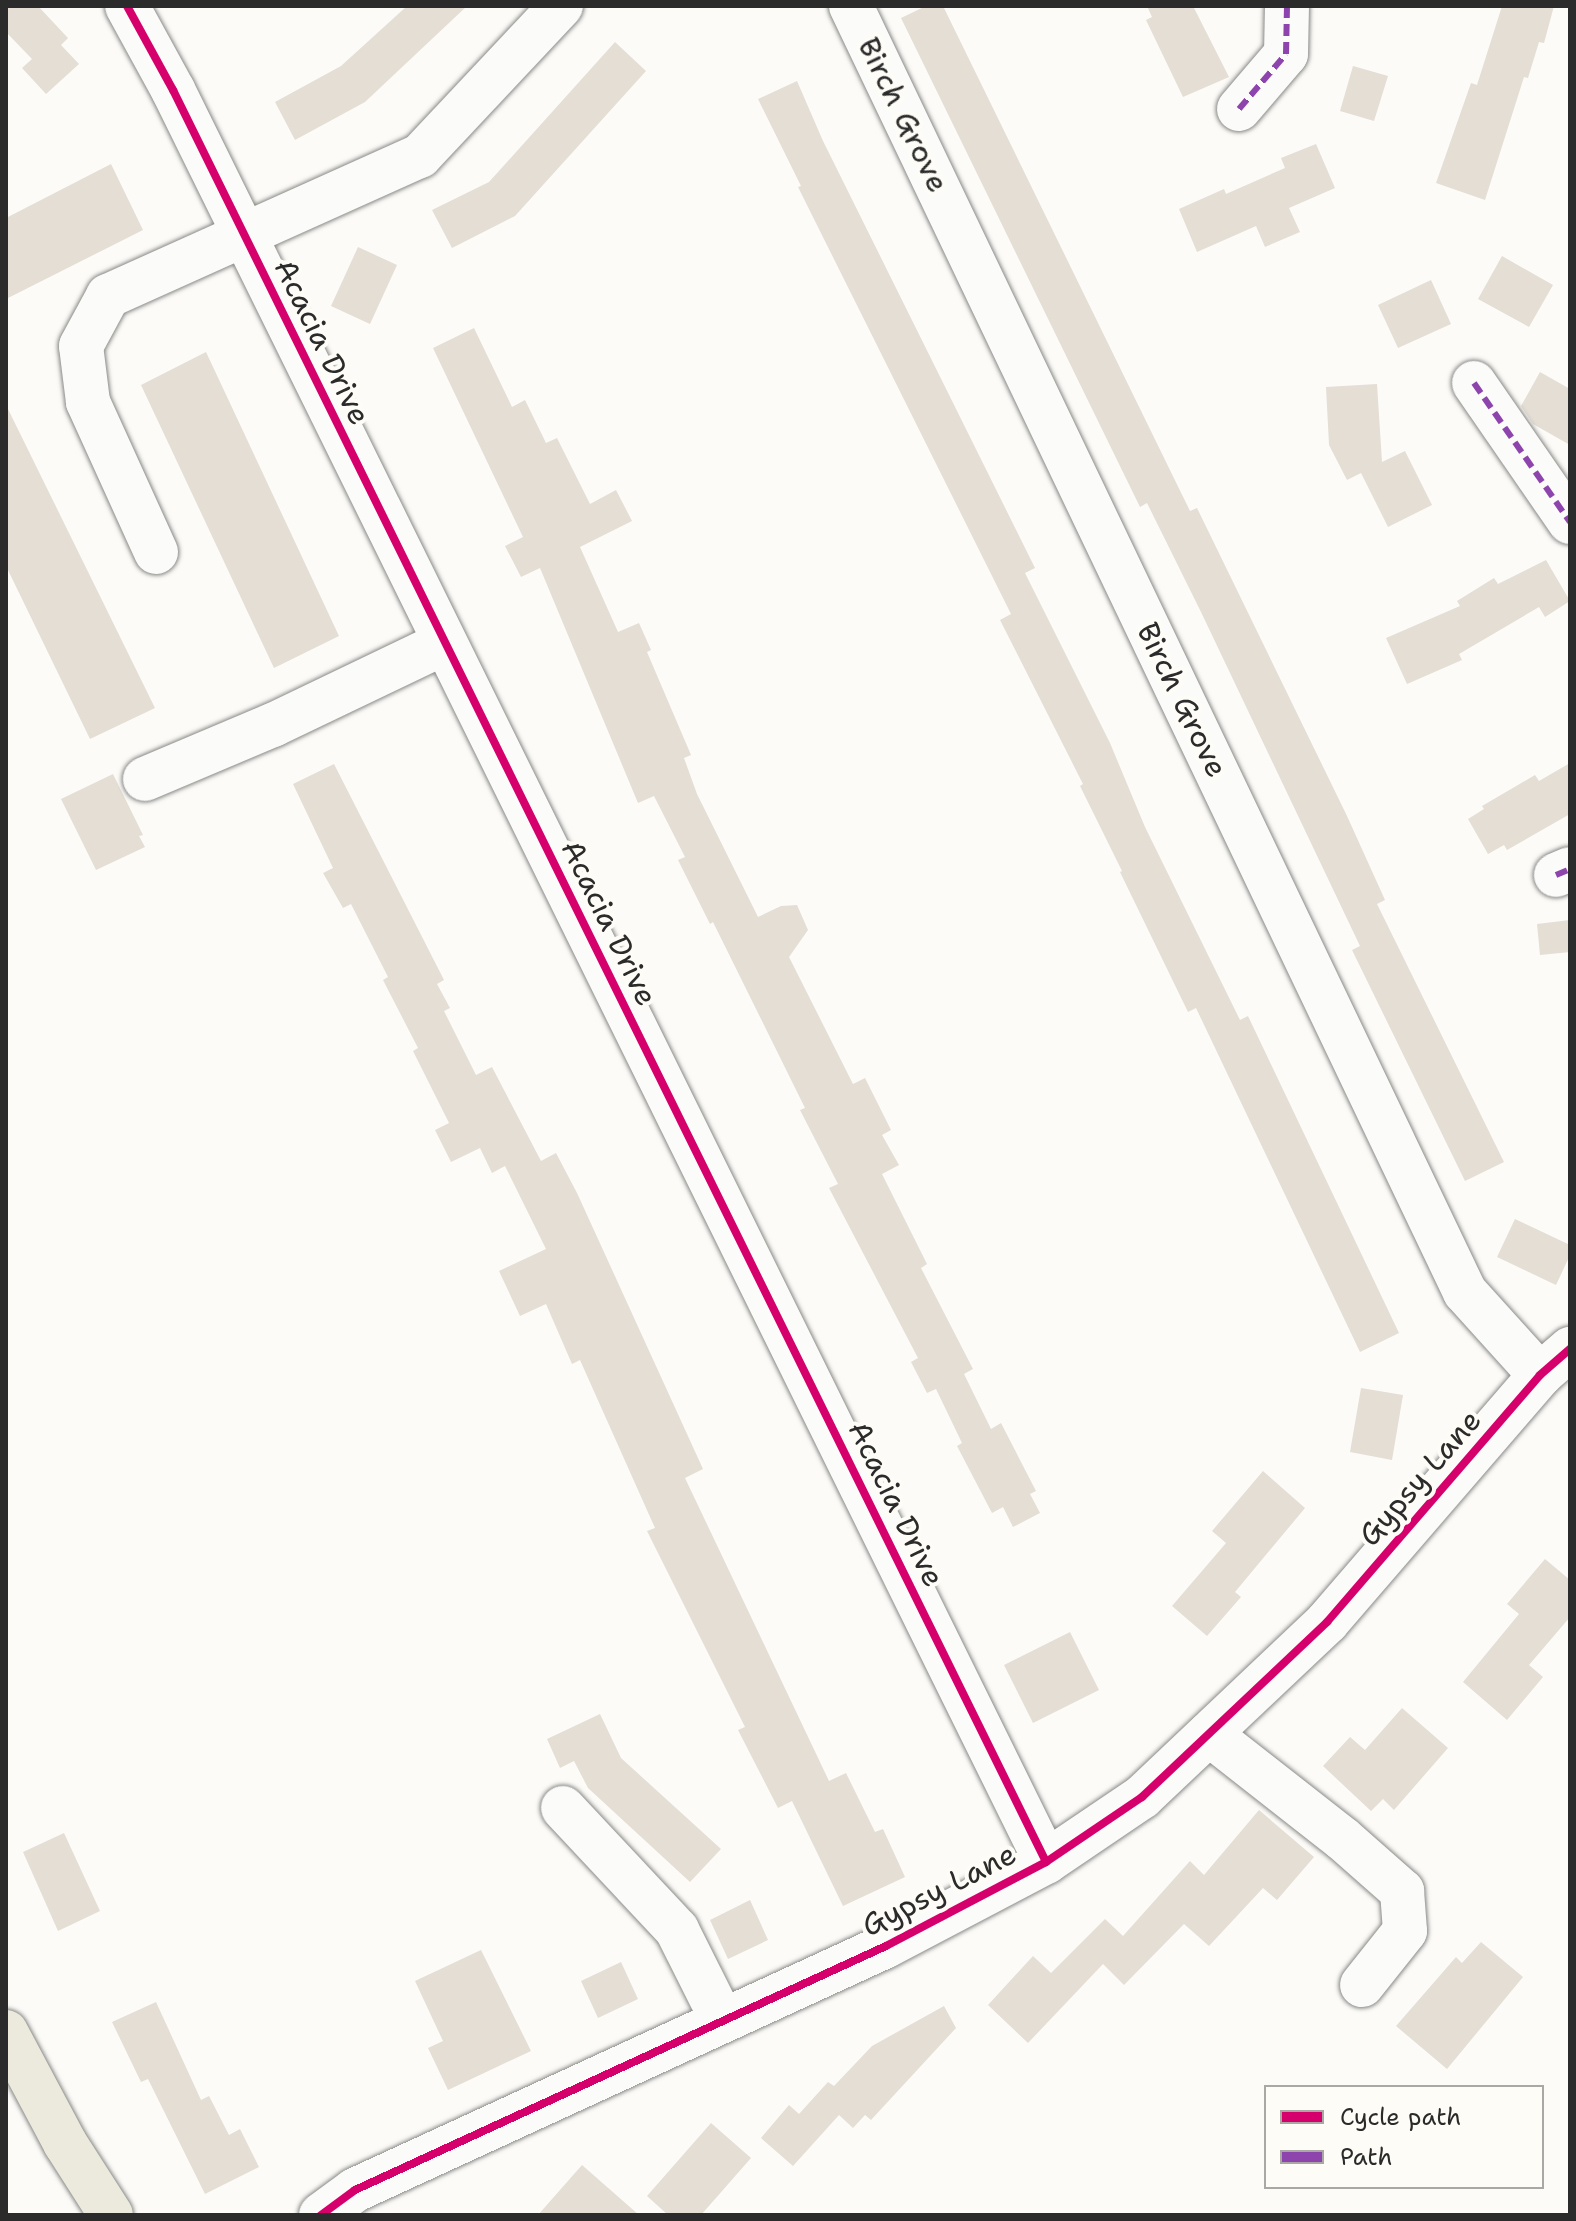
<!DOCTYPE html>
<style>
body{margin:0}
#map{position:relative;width:1576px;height:2221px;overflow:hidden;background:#fcfbf8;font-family:"Shantell Sans",sans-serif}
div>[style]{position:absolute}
.building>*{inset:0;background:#e4ded4}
.roads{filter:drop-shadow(0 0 2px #898987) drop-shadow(0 0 2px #898987)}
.minor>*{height:44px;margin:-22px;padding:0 22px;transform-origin:22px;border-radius:22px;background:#fbfbf9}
.major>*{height:44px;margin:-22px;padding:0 22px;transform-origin:22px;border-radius:22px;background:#eceadd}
.quiet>*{height:6px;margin-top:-3px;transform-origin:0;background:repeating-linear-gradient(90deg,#8e44ad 0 12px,transparent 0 18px)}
.cycleway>*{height:8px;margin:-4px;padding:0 4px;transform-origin:4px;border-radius:4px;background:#d6006c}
span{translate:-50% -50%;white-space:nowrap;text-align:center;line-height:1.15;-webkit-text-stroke:8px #fdfcf7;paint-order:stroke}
.street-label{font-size:30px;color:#2b2b2b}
.frame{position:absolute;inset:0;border:8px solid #2b2b2b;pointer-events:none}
.legend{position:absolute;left:1264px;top:2085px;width:280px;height:104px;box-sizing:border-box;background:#fdfcf7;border:2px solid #a9a8a5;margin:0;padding:10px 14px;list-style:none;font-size:24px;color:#2b2b2b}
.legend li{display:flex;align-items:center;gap:16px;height:40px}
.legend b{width:40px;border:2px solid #a9a8a5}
</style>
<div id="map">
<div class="building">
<i style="clip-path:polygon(6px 6px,38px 6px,68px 38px,61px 45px,79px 64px,46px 94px,22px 68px,32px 59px,6px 32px)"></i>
<i style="clip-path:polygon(407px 6px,467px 6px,365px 102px,295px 140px,275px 102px,341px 66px)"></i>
<i style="clip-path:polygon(926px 6px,943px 6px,1190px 511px,1197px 508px,1347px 816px,1385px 900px,1377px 904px,1504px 1162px,1465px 1181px,1352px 950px,1360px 946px,1201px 612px,1147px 503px,1140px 507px,901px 18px)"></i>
<i style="clip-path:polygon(1147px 6px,1193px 6px,1229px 77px,1183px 97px,1146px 20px,1152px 17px)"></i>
<i style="clip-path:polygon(1502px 6px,1554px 6px,1544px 43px,1539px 42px,1528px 78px,1524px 77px,1485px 200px,1436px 183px,1471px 83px,1477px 85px)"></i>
<i style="clip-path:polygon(615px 42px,646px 71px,515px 216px,452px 248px,432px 210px,489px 182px)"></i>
<i style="clip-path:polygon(1353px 66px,1388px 76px,1374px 121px,1340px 111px)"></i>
<i style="clip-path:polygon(797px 81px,823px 141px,1035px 568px,1025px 573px,1110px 743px,1145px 827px,1240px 1020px,1248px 1016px,1399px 1333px,1360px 1352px,1196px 1008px,1188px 1012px,1120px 872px,1122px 871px,1080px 786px,1083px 784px,1000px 620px,1011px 614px,798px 187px,801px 186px,758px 99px)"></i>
<i style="clip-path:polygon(1316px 144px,1335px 188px,1289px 208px,1300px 232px,1265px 247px,1256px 226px,1197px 252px,1179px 209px,1224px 189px,1226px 194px,1285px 168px,1281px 158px)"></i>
<i style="clip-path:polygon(111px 164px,143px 230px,6px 299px,6px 218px)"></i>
<i style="clip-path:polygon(358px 247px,397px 265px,370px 324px,331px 306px)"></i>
<i style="clip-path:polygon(1502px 256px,1553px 285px,1529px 327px,1478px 299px)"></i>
<i style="clip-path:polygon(1431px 280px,1451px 324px,1398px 348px,1378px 305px)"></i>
<i style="clip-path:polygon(474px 328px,512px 407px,525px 400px,546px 443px,557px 438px,590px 504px,616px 490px,632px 521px,580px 547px,618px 632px,639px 623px,651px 650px,647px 652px,691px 755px,684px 758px,697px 794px,758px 917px,781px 906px,797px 905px,808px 930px,789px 957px,853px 1084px,865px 1078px,891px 1130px,882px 1135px,899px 1165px,882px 1174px,927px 1264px,921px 1268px,973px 1369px,964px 1374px,991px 1429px,1001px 1423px,1036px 1491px,1030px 1494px,1040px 1513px,1013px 1527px,1003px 1507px,992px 1513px,957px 1446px,962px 1443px,936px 1389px,927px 1393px,911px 1362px,918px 1358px,829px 1188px,838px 1184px,800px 1110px,805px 1108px,713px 922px,710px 924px,678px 860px,685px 857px,654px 796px,638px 803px,540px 568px,521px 577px,505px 546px,523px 537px,433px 348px)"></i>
<i style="clip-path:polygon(206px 352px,339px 636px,274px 668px,141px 385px)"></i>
<i style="clip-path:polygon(1540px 372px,1570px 389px,1570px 445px,1533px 424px,1521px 406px)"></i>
<i style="clip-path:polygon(1377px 384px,1382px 462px,1405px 451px,1432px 505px,1388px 527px,1361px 473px,1347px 480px,1329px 445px,1326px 387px)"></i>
<i style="clip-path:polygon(6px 405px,155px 708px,90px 739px,6px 566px)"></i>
<i style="clip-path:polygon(1546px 560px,1570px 601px,1545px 617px,1539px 607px,1459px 654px,1462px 660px,1407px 684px,1386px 638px,1460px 606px,1457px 601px,1494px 578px,1498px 584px)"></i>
<i style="clip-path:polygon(1570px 763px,1570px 814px,1507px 850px,1504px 845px,1488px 854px,1468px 819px,1484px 809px,1482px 806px,1535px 775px,1539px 781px)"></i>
<i style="clip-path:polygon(334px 764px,444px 980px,437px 984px,450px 1008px,444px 1011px,476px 1075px,492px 1067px,541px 1161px,556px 1153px,577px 1193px,703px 1469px,685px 1478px,829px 1781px,846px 1773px,875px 1832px,883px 1829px,905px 1877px,843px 1906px,792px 1801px,778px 1808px,738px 1730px,745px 1727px,647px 1531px,655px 1528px,580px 1360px,572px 1364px,546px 1304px,520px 1316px,499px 1271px,546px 1249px,505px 1166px,492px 1173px,480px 1148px,451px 1162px,435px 1130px,449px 1123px,413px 1051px,418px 1048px,383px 980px,388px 977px,351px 904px,343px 908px,323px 873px,333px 868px,293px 784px)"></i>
<i style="clip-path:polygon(113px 774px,143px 835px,139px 836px,145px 847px,96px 870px,61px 799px)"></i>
<i style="clip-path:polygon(1570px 920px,1570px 952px,1540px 955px,1537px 924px)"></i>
<i style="clip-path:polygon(1515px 1219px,1570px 1245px,1570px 1255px,1556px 1285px,1497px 1257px)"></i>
<i style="clip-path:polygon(1361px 1388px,1403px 1395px,1392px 1460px,1350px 1452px)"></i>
<i style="clip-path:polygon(1263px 1471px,1305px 1508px,1235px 1592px,1241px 1597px,1207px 1636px,1172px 1606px,1226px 1543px,1212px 1531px)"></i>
<i style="clip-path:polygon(1545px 1559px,1570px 1580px,1570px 1617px,1529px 1665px,1543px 1677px,1507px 1720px,1463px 1682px,1519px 1614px,1507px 1604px)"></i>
<i style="clip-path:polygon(1070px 1632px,1099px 1690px,1033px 1723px,1004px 1665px)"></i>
<i style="clip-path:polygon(1402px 1708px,1448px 1748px,1394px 1810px,1383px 1799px,1371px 1811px,1323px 1766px,1350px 1737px,1365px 1750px)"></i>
<i style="clip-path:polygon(600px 1714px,621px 1758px,721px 1849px,690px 1882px,588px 1788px,574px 1761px,560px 1768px,547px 1739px)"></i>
<i style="clip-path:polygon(1259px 1810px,1314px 1857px,1277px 1900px,1263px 1888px,1209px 1946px,1184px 1924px,1124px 1985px,1103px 1964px,1028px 2043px,988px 2005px,1033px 1956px,1051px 1973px,1105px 1919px,1123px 1936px,1190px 1861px,1204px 1875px)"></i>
<i style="clip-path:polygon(64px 1833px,100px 1911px,58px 1931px,23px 1852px)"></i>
<i style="clip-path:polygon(750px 1900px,768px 1940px,728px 1959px,710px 1920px)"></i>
<i style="clip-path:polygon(1481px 1942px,1523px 1977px,1447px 2069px,1396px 2026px,1456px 1957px,1462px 1963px)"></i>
<i style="clip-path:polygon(481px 1950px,531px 2051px,448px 2090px,428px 2048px,443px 2041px,415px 1981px)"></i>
<i style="clip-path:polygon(621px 1962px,638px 1999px,598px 2018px,581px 1981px)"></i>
<i style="clip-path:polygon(156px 2002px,201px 2100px,209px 2096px,229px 2135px,240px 2129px,259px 2167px,205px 2194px,148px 2079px,141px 2082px,112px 2022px)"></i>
<i style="clip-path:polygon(944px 2006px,956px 2028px,871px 2120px,865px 2115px,853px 2128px,839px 2115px,793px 2166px,761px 2138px,789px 2105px,799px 2114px,828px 2082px,834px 2086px,872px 2046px)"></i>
<i style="clip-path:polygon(711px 2123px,751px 2158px,701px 2215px,668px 2215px,647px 2196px)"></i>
<i style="clip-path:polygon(582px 2165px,639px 2215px,538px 2215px)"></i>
</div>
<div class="roads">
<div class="minor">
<i style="left:127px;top:6px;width:96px;rotate:61.3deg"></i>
<i style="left:173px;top:90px;width:1975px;rotate:63.77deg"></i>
<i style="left:851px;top:6px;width:1425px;rotate:64.48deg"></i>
<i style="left:1465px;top:1292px;width:112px;rotate:47.9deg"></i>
<i style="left:1239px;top:109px;width:72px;rotate:-49.5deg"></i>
<i style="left:1286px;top:54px;width:48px;rotate:-88.8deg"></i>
<i style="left:1474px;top:383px;width:169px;rotate:55.4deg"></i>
<i style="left:156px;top:552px;width:165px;rotate:-114.4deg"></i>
<i style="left:88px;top:402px;width:56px;rotate:-97.1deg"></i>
<i style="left:81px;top:346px;width:57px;rotate:-61.6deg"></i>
<i style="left:108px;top:296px;width:342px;rotate:-24.2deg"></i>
<i style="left:420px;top:156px;width:206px;rotate:-46.8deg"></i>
<i style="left:145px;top:779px;width:139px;rotate:-22.9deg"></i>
<i style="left:273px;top:725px;width:190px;rotate:-25.6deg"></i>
<i style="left:1556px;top:875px;width:15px;rotate:-23deg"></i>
<i style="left:1209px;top:1734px;width:170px;rotate:38.1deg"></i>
<i style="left:1343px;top:1839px;width:79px;rotate:41.4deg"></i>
<i style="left:1402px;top:1891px;width:40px;rotate:85.7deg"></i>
<i style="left:1405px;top:1931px;width:69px;rotate:128.5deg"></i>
<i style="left:563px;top:1808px;width:167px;rotate:46.9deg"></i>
<i style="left:677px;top:1930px;width:101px;rotate:63.4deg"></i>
<i style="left:321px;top:2215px;width:42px;rotate:-36.3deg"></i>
<i style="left:355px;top:2190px;width:584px;rotate:-24.68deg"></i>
<i style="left:886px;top:1946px;width:181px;rotate:-27.7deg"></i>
<i style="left:1046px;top:1862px;width:116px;rotate:-34.1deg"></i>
<i style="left:1142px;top:1797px;width:255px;rotate:-43.4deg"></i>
<i style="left:1327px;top:1622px;width:326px;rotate:-49.2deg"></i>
<i style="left:1540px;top:1375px;width:40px;rotate:-41deg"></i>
</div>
<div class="major">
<i style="left:6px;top:2032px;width:126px;rotate:62deg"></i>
<i style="left:65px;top:2143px;width:85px;rotate:57.4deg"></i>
</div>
</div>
<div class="quiet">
<i style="left:1239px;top:109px;width:72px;rotate:-49.5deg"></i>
<i style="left:1286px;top:54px;width:48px;rotate:-88.8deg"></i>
<i style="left:1474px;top:383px;width:169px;rotate:55.4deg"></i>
<i style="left:1556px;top:875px;width:15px;rotate:-23deg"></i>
</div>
<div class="cycleway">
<i style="left:127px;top:6px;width:96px;rotate:61.3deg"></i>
<i style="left:173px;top:90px;width:1975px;rotate:63.77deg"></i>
<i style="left:321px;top:2215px;width:42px;rotate:-36.3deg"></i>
<i style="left:355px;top:2190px;width:584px;rotate:-24.68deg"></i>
<i style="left:886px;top:1946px;width:181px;rotate:-27.7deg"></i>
<i style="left:1046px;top:1862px;width:116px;rotate:-34.1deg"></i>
<i style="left:1142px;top:1797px;width:255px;rotate:-43.4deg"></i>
<i style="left:1327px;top:1622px;width:326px;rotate:-49.2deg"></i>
<i style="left:1540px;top:1375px;width:40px;rotate:-41deg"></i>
</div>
<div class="street-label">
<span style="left:903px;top:115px;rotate:64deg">Birch Grove</span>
<span style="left:322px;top:342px;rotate:64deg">Acacia Drive</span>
<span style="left:1182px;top:700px;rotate:64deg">Birch Grove</span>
<span style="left:609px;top:923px;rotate:64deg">Acacia Drive</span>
<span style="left:1420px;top:1478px;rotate:-49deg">Gypsy Lane</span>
<span style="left:896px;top:1504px;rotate:64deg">Acacia Drive</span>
<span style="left:939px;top:1890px;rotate:-27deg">Gypsy Lane</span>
</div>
<div class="frame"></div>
<ul class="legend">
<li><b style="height:10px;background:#d6006c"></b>Cycle path</li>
<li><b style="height:10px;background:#8e44ad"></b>Path</li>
</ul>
</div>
